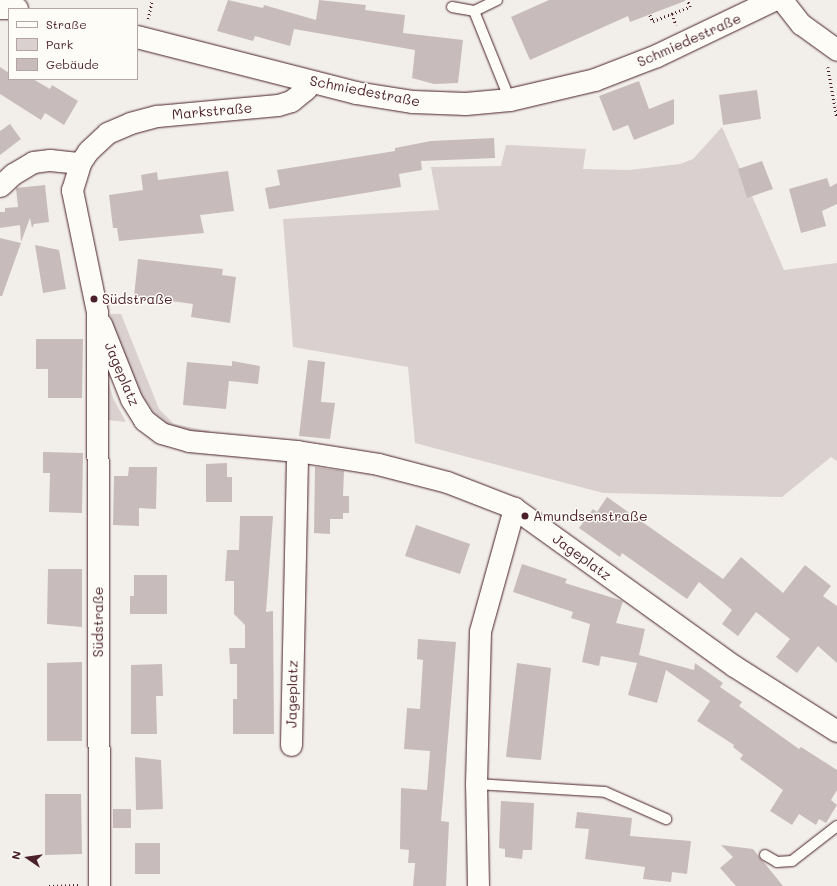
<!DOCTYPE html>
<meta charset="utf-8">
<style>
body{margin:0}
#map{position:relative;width:837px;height:886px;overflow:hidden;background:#f2efeb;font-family:Mali,sans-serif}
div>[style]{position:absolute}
.green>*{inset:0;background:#d9d0cf}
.building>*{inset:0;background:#c8bbbb}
.path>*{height:2.5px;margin-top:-1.25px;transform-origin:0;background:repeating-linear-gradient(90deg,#4a1f2b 0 1px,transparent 0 4px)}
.roads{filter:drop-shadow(0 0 1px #4a1f2b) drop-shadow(0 0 1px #4a1f2b)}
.service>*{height:10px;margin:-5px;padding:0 5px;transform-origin:5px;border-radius:5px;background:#fdfcf7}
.minor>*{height:21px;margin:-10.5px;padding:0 10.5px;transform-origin:10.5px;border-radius:10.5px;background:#fdfcf7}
.secondary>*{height:22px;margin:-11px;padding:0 11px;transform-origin:11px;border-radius:11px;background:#fdfcf7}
.dots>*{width:11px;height:11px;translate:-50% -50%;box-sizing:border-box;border:2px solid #fdfcf7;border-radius:50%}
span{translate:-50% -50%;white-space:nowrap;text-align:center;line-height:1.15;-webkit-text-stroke:3px #fdfcf7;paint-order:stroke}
.street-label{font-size:14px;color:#4a1f2b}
.poi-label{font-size:14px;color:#4a1f2b}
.left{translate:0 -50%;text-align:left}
.legend{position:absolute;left:8px;top:8px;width:130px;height:72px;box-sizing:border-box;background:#fdfcf7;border:1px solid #b5a4a5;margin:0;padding:5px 7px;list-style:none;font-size:12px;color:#4a1f2b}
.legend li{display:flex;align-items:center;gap:8px;height:20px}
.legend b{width:20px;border:1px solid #b5a4a5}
.north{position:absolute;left:8px;top:838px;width:40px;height:40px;-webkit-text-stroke:3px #fdfcf7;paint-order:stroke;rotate:283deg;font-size:11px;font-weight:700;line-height:16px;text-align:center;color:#4a1f2b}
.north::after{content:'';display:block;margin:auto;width:14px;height:18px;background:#4a1f2b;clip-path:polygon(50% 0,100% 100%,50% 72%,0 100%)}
</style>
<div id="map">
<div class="green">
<i style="clip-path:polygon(722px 127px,784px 270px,837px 263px,837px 461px,831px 457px,782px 497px,603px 493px,415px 443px,408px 367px,293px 347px,283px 219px,439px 210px,431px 167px,501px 166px,506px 145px,586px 149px,583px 169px,629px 170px,680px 164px,693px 159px)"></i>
<i style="clip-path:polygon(110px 314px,121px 314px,159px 409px,174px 424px,209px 431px,208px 435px,181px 431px,168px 425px,155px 414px,142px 396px,119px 347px)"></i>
<i style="clip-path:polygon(107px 376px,113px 398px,126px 422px,108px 420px)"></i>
</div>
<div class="building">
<i style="clip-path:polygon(228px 0,263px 8px,264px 5px,316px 20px,319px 0,366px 5px,365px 10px,405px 15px,403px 33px,463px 40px,458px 83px,434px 84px,412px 78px,415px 50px,294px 29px,290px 46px,255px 36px,253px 41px,217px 31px)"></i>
<i style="clip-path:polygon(549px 0,685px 0,685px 1px,630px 22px,628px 16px,530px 60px,511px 17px)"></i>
<i style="clip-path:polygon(0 67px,9px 73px,9px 79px,33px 79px,50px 89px,52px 85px,78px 101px,64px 125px,45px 113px,41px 120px,0 94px)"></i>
<i style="clip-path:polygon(639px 81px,649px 109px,674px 99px,674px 124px,634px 140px,628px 125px,613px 131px,599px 96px)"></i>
<i style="clip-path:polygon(757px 90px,761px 119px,723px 125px,719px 95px)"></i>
<i style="clip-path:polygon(10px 124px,21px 139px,0 155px,0 131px)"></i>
<i style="clip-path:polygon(494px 138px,495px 158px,421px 161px,422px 170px,399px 174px,401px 187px,269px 209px,265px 188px,280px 185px,277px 170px,395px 151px,395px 148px,431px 141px)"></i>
<i style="clip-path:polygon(762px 161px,773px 189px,747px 198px,738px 169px)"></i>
<i style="clip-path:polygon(228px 171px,234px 211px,200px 215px,204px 233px,119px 241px,117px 228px,113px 228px,109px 195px,143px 190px,141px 175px,157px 172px,158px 180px)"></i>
<i style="clip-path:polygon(827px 178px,830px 187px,837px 183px,837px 204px,822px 211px,826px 226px,801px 233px,789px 189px)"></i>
<i style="clip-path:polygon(45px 185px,49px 222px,34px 224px,32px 228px,30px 218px,21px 242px,20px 225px,0 228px,0 212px,5px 212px,5px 208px,18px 207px,16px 188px)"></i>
<i style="clip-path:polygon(0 238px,21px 243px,2px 296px,0 296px)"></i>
<i style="clip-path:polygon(35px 245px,59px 250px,66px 289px,43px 293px)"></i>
<i style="clip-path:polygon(138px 259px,223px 269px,222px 275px,236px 277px,230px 323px,191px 317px,193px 304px,134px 296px)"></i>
<i style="clip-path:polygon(36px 339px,83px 339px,82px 398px,48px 398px,48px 369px,36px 369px)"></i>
<i style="clip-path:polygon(308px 360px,325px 362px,321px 402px,335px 403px,330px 439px,299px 436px)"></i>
<i style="clip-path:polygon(232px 361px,260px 366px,258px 384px,229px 381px,226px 409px,183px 405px,187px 362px,232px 366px)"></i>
<i style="clip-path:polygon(43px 452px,83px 453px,82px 513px,49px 512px,50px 473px,43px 473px)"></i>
<i style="clip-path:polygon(227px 463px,227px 477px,232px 477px,232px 502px,206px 502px,206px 464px)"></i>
<i style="clip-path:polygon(129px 467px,157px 467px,156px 509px,139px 508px,139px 526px,113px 525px,114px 476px,128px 476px)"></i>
<i style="clip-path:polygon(315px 467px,344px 471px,343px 496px,349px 496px,349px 513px,343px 513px,343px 519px,330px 519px,330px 534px,314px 533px)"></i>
<i style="clip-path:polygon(607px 497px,723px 579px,741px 557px,783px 593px,805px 565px,831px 586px,823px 596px,837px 606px,837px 663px,818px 646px,797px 673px,776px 657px,790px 639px,756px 612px,738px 636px,722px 624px,732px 610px,699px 582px,687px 599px,622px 553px,620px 557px,579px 528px,593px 509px,597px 512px)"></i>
<i style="clip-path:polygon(240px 516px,273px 516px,266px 612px,273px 611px,274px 734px,233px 734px,233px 699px,237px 699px,237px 664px,230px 664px,229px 648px,245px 648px,245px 625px,234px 614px,234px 581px,225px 581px,227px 550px,239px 550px)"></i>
<i style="clip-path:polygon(416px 525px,470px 544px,460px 574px,405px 556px)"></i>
<i style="clip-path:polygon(522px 564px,567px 579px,565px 583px,623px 601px,616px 623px,645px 629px,639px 655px,694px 670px,695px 663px,723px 683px,720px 687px,742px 702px,739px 706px,799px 749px,801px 747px,837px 770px,837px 790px,831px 800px,837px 805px,826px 823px,819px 819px,816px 825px,799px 814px,792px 825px,770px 811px,783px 790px,740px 759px,743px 755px,733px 747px,734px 745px,697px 721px,710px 701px,666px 670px,657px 703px,628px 695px,637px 663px,601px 656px,599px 666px,582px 662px,590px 624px,571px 618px,573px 612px,513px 592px)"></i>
<i style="clip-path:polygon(48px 569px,82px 569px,82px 627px,47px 624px)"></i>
<i style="clip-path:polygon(134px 575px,167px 575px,167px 614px,130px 614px,130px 596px,134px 596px)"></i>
<i style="clip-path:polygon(418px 639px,456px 642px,441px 821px,449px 822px,446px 886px,413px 886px,415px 863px,408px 863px,409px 850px,400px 849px,401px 788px,427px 790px,430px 751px,404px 749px,407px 708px,420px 709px,423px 660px,417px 659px)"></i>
<i style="clip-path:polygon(82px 662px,82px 741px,47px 741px,47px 663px)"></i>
<i style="clip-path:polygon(517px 663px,551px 668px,541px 760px,506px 757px)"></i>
<i style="clip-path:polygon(162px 664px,163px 696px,156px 696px,157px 734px,131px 734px,131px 665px)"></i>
<i style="clip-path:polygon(135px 757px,161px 760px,163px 809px,136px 810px)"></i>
<i style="clip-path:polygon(45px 794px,81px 794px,82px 854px,45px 855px)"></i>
<i style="clip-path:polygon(501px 801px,534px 803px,532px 850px,523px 850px,522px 859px,505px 857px,505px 849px,499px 848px)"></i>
<i style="clip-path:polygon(113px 809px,131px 809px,131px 828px,113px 828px)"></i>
<i style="clip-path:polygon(577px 812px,632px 818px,630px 836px,691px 841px,687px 874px,672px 872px,671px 882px,643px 879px,645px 867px,585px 859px,589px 829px,575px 828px)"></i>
<i style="clip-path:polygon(135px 843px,160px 843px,160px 874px,135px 874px)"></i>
<i style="clip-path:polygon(721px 845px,753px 849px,783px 886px,736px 886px,720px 868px,733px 857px)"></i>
</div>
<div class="path">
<i style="left:672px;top:14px;width:12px;rotate:70deg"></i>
<i style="left:650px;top:15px;width:7px;rotate:63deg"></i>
<i style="left:653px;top:21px;width:40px;rotate:-21deg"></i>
<i style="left:690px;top:7px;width:8px;rotate:-113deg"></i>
<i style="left:148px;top:19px;width:19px;rotate:-78deg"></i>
<i style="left:828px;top:67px;width:52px;rotate:80deg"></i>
<i style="left:49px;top:886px;width:29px;rotate:-2deg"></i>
</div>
<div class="roads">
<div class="service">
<i style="left:497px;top:0;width:25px;rotate:154deg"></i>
<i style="left:474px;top:11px;width:96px;rotate:68deg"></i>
<i style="left:452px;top:7px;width:22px;rotate:10deg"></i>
<i style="left:476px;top:784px;width:129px;rotate:3.5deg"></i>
<i style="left:605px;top:792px;width:67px;rotate:23.9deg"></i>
<i style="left:765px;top:855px;width:14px;rotate:30deg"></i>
<i style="left:777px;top:862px;width:15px;rotate:-4deg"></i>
<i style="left:792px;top:861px;width:57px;rotate:-37.9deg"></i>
</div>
<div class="minor">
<i style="left:782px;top:0;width:31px;rotate:52deg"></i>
<i style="left:801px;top:24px;width:44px;rotate:35.8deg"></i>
<i style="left:0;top:186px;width:18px;rotate:-43deg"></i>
<i style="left:13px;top:174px;width:23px;rotate:-31deg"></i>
<i style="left:33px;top:162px;width:17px;rotate:-7deg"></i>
<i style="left:50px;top:160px;width:30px;rotate:6deg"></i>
<i style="left:101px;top:324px;width:81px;rotate:68.2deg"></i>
<i style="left:131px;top:399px;width:25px;rotate:58deg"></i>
<i style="left:144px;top:420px;width:21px;rotate:37deg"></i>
<i style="left:161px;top:433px;width:29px;rotate:16deg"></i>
<i style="left:189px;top:441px;width:108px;rotate:5.3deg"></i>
<i style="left:297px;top:451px;width:82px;rotate:9.1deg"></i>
<i style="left:378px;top:464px;width:71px;rotate:14.6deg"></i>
<i style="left:447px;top:482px;width:72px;rotate:21.2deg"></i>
<i style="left:514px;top:508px;width:271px;rotate:35.7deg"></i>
<i style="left:734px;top:666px;width:122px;rotate:32.3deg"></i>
<i style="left:291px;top:745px;width:294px;rotate:-88.8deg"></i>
<i style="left:99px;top:886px;width:574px;rotate:-90.2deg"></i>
<i style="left:97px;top:312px;width:125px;rotate:-101.6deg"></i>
<i style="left:72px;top:190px;width:28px;rotate:-73deg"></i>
<i style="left:80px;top:163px;width:14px;rotate:-56deg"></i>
<i style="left:88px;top:151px;width:26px;rotate:-43deg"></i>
<i style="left:107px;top:133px;width:25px;rotate:-23deg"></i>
<i style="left:130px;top:123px;width:28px;rotate:-15deg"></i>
<i style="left:157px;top:116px;width:121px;rotate:-5.2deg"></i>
<i style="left:278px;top:105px;width:14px;rotate:-17deg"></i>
<i style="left:291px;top:101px;width:19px;rotate:-39deg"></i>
<i style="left:306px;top:89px;width:9px;rotate:-63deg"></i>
<i style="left:478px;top:886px;width:102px;rotate:-91.1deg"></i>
<i style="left:476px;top:784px;width:153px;rotate:-88.5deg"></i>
<i style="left:480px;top:631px;width:128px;rotate:-74.5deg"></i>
</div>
<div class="secondary">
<i style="left:0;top:8px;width:17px;rotate:3deg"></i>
<i style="left:137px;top:37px;width:226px;rotate:14.3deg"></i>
<i style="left:356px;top:93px;width:58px;rotate:9deg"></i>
<i style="left:413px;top:102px;width:53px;rotate:2.2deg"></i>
<i style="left:466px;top:104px;width:44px;rotate:-5.2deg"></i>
<i style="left:510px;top:100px;width:87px;rotate:-13.2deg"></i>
<i style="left:595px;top:80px;width:66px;rotate:-21.2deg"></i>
<i style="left:657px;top:56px;width:130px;rotate:-25.6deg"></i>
</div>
</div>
<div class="dots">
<i style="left:94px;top:299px;background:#4a1f2b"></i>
<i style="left:525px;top:516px;background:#4a1f2b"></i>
</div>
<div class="street-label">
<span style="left:689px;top:40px;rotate:-24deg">Schmiedestraße</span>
<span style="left:365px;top:91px;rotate:11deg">Schmiedestraße</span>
<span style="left:212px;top:111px;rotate:-5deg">Markstraße</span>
<span style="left:122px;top:374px;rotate:67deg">Jageplatz</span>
<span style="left:582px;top:557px;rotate:36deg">Jageplatz</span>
<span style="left:98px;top:622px;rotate:-90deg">Südstraße</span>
<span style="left:292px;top:694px;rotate:-89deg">Jageplatz</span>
</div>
<div class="poi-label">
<span class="left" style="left:102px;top:299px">Südstraße</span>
<span class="left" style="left:533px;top:516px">Amundsenstraße</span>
</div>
<ul class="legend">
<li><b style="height:5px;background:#fdfcf7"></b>Straße</li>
<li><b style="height:11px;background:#d9d0cf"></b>Park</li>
<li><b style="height:11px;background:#c8bbbb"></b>Gebäude</li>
</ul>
<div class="north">N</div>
</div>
